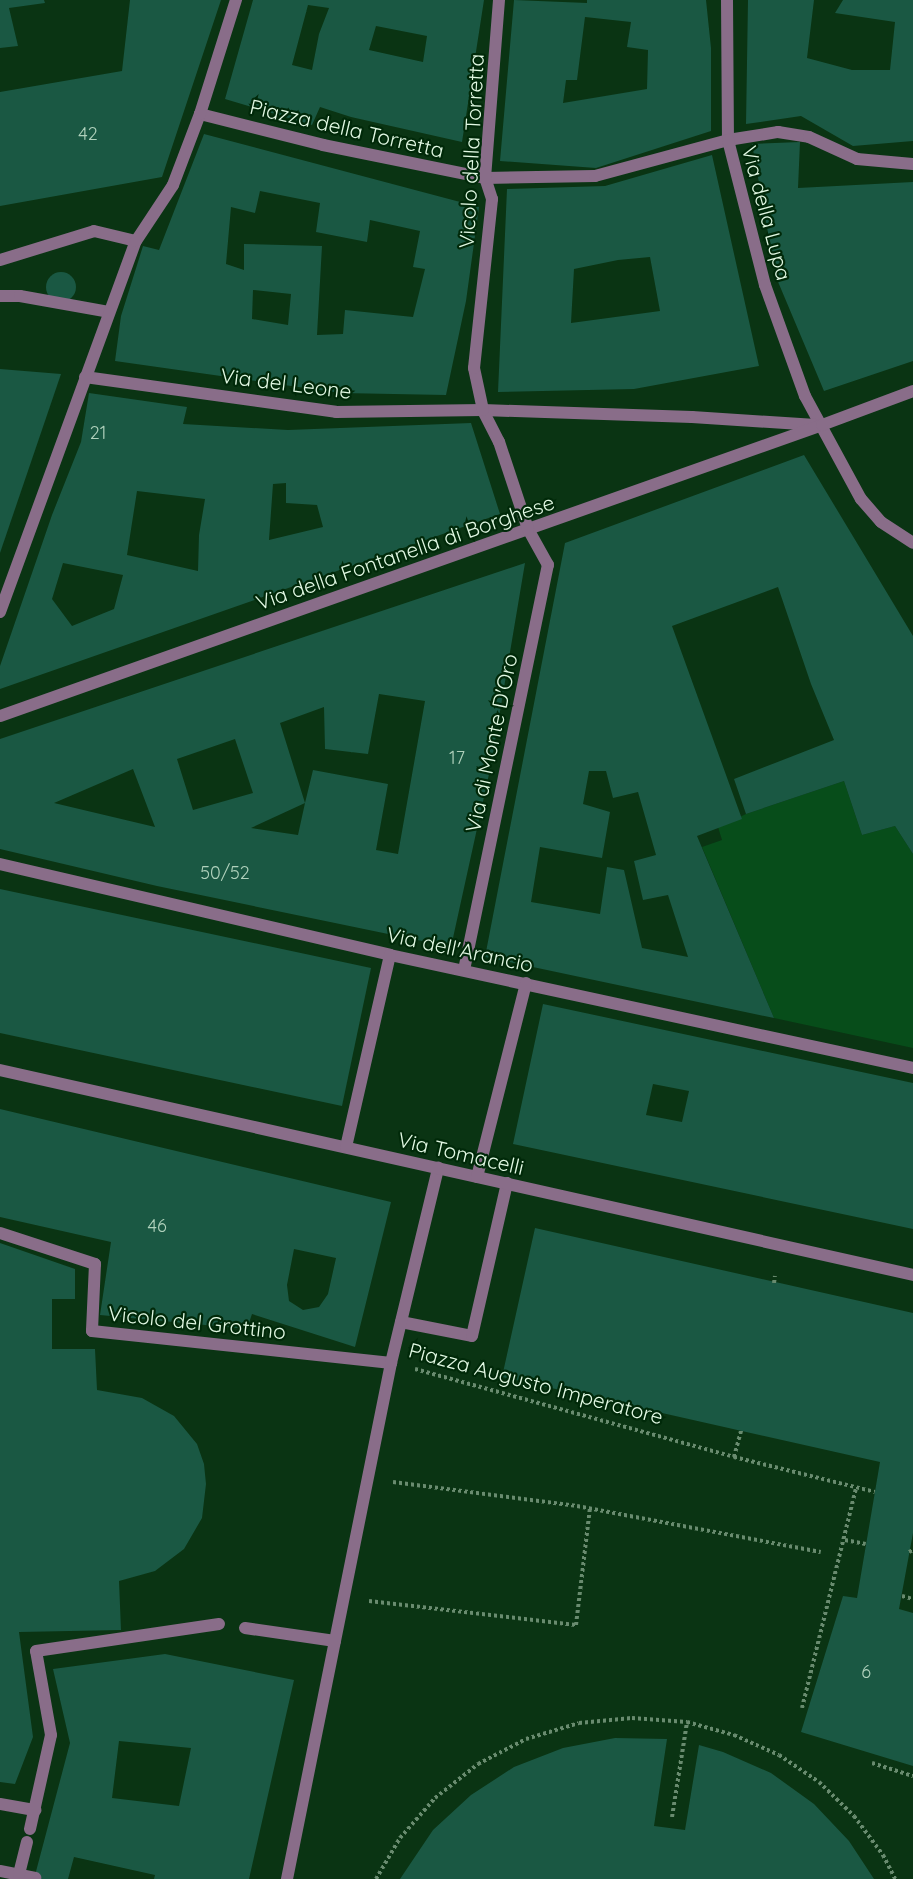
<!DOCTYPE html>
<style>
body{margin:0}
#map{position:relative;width:913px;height:1879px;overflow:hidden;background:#0a3413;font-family:Quicksand,sans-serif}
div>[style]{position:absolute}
.green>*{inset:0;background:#074d1a}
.building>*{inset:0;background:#1a5843}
.round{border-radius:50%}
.path>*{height:4px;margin-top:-2px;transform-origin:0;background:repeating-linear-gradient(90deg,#698b6f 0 3px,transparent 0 6px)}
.pedestrian>*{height:12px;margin:-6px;padding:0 6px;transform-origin:6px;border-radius:6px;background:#896d89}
.minor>*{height:12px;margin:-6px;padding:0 6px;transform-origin:6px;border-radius:6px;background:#896d89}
span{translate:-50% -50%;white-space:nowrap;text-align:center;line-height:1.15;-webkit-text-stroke:4.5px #002909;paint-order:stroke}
.number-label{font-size:18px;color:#b0d1bc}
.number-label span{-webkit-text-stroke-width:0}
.street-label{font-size:21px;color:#e2f9e4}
</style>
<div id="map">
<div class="green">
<i style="clip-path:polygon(844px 781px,862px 835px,895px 826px,913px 854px,913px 1048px,774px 1018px,702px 847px,722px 840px,718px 827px,746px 814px)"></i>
</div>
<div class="building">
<i style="clip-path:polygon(0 0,44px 0,45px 3px,9px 8px,18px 46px,0 48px)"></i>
<i style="clip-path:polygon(130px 0,221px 0,162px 177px,0 206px,0 92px,122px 71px)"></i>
<i style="clip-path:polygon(evenodd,253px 0,484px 0,462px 142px,351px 117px,320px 107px,312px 125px,225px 99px,253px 0,308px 5px,329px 8px,319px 34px,312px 70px,292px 65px,308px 5px,253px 0,376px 26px,427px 36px,423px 62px,369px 50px,376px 26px)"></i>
<i style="clip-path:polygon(evenodd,514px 0,587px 3px,587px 0,706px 0,711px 48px,711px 131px,596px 168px,500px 161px,514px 0,585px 17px,631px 22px,627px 47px,648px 50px,647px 89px,563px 103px,566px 80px,577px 80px,585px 17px)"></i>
<i style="clip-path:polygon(748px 0,814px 0,807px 58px,852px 70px,890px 70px,895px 22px,835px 13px,843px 0,913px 0,913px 141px,853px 146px,801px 116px,746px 124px)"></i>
<i style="clip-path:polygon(evenodd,204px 134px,479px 207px,466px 301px,446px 395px,341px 393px,115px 361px,121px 316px,143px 246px,159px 250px,204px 134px,260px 191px,320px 203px,316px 232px,367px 242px,370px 220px,420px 231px,413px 267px,425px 269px,413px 317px,345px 310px,343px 334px,317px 335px,322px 246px,244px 244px,244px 270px,226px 264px,231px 207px,255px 213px,260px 191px,204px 134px,253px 290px,291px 294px,288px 325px,252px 319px,253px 290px)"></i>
<i style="clip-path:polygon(800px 142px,798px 188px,913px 182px,913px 361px,824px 391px,776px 277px,752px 144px)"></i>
<i style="clip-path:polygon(evenodd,712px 155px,759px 366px,634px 389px,498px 392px,507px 189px,605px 186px,712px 155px,650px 257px,660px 311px,571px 323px,574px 269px,618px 260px,650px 257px)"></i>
<i class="round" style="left:46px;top:272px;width:30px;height:30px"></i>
<i style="clip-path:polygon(0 369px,61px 374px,0 553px)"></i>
<i style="clip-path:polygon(evenodd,89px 393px,187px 407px,183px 424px,288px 430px,471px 423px,500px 514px,0 689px,0 666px,52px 515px,81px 442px,89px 393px,286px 483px,286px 503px,317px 505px,323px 527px,269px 540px,273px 484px,286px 483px,89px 393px,137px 491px,205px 499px,199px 535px,198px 571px,127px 555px,137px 491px,89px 393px,63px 563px,123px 575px,114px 609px,72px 626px,52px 599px,63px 563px)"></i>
<i style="clip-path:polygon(evenodd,804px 455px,913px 636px,913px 854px,895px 826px,862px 835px,844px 781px,746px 814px,734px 779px,834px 740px,811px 684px,778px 587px,672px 626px,742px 819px,697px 836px,774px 1018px,485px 957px,565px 543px,804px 455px,589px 771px,606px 771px,613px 798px,638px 792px,656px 855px,634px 861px,643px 900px,668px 895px,688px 957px,642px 948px,624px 870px,607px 867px,600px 914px,531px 902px,540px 847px,602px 858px,610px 812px,583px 804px,589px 771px)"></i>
<i style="clip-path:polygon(evenodd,525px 563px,491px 765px,451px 947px,157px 886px,0 849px,0 739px,525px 563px,379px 694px,425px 701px,398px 854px,376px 850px,388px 784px,313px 770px,305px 803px,280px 723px,324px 707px,325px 749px,368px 754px,379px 694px,525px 563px,235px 739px,253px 793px,193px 810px,177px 759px,235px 739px,525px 563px,133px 769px,155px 827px,54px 803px,133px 769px,525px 563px,305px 803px,298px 835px,251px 828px,305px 803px)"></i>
<i style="clip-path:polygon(0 889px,371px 968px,342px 1106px,0 1033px)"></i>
<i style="clip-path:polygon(evenodd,543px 1004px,913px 1083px,913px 1229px,513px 1144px,543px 1004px,653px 1084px,689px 1091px,682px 1122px,646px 1115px,653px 1084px)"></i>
<i style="clip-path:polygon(evenodd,0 1109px,391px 1202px,355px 1347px,252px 1314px,247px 1329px,100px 1315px,111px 1242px,0 1217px,0 1109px,294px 1249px,336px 1258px,328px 1294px,319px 1307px,303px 1310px,289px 1301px,287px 1285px,294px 1249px)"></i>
<i style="clip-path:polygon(535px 1228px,913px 1313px,913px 1533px,899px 1609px,913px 1613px,913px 1766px,801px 1732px,843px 1596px,857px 1598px,880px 1462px,502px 1377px)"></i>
<i style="clip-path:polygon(0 1243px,75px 1269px,75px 1299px,52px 1299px,52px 1349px,95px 1349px,97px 1390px,142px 1398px,174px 1416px,197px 1444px,204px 1464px,206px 1484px,202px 1518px,184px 1549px,155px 1571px,119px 1581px,121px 1630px,19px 1632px,33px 1737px,15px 1784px,0 1782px)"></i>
<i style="clip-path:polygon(evenodd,165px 1654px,294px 1680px,249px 1879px,154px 1879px,155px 1875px,74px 1857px,68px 1879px,34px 1879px,70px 1743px,53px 1669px,165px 1654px,119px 1741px,191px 1748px,179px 1806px,112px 1798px,119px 1741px)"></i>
<i style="clip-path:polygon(615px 1738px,667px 1739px,654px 1826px,685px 1830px,699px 1745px,723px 1752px,771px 1773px,814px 1804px,849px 1841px,874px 1879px,400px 1879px,433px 1830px,471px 1795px,514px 1767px,563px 1748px)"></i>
</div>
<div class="path">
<i style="left:774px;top:1283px;width:7px;rotate:-82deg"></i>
<i style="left:415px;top:1369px;width:331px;rotate:15.4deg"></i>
<i style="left:734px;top:1457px;width:145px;rotate:13.9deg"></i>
<i style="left:734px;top:1457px;width:28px;rotate:-75deg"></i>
<i style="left:393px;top:1482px;width:186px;rotate:7.4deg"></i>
<i style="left:577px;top:1506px;width:248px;rotate:10.7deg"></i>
<i style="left:845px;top:1540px;width:21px;rotate:11deg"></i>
<i style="left:909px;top:1552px;width:4px;rotate:-27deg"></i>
<i style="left:902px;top:1596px;width:11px;rotate:15deg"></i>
<i style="left:369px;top:1601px;width:208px;rotate:6.6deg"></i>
<i style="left:576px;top:1625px;width:118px;rotate:-83.2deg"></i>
<i style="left:802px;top:1708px;width:227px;rotate:-76.2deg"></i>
<i style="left:872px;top:1763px;width:43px;rotate:17.6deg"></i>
<i style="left:672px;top:1817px;width:96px;rotate:-81deg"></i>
<i style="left:376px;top:1879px;width:48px;rotate:-59.7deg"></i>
<i style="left:400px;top:1838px;width:53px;rotate:-48.8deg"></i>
<i style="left:435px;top:1798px;width:55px;rotate:-38.3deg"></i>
<i style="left:478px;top:1764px;width:54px;rotate:-27.5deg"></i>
<i style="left:526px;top:1739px;width:55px;rotate:-16.8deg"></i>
<i style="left:579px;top:1723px;width:53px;rotate:-5.4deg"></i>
<i style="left:632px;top:1718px;width:55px;rotate:4.2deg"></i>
<i style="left:687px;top:1722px;width:49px;rotate:15.5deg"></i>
<i style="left:734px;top:1735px;width:49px;rotate:24deg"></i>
<i style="left:779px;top:1755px;width:48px;rotate:34deg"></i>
<i style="left:819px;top:1782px;width:49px;rotate:44.2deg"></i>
<i style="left:854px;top:1816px;width:49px;rotate:53.4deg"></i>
<i style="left:883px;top:1855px;width:27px;rotate:63deg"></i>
</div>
<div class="pedestrian">
<i style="left:727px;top:0;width:140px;rotate:89.6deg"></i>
<i style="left:0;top:260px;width:98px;rotate:-17.1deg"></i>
<i style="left:94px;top:231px;width:43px;rotate:13.4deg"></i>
<i style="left:0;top:296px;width:20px"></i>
<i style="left:20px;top:296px;width:90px;rotate:10.2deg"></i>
<i style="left:0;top:1233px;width:100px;rotate:18.1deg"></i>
<i style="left:95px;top:1264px;width:67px;rotate:92.6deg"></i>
<i style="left:92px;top:1331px;width:301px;rotate:6.1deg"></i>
<i style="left:401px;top:1322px;width:72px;rotate:11.2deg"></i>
<i style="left:472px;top:1336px;width:157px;rotate:-77.1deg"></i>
<i style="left:245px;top:1628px;width:91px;rotate:8.2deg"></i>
<i style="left:0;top:1804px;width:36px;rotate:10deg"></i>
<i style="left:30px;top:1829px;width:96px;rotate:-77.4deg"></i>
<i style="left:51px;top:1735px;width:85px;rotate:-100.1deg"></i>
<i style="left:36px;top:1651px;width:185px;rotate:-8.4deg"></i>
<i style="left:0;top:1871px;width:36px;rotate:11deg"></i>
<i style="left:19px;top:1874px;width:33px;rotate:-76deg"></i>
<i style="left:287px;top:1879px;width:526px;rotate:-78.6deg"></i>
<i style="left:391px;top:1363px;width:201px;rotate:-76.4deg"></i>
</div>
<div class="minor">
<i style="left:200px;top:114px;width:127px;rotate:14.1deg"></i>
<i style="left:323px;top:145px;width:165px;rotate:11.5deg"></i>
<i style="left:485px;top:178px;width:110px;rotate:-1deg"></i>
<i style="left:595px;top:176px;width:138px;rotate:-15.1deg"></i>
<i style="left:728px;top:140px;width:51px;rotate:-9.1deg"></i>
<i style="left:778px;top:132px;width:31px;rotate:9deg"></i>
<i style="left:809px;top:137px;width:53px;rotate:24.6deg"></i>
<i style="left:857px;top:159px;width:56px;rotate:5.1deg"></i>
<i style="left:728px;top:140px;width:150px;rotate:75.7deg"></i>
<i style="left:765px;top:285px;width:118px;rotate:70.2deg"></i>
<i style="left:805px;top:396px;width:117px;rotate:61.5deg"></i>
<i style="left:861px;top:499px;width:30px;rotate:49deg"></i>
<i style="left:881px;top:522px;width:38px;rotate:33deg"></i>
<i style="left:85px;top:377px;width:253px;rotate:7.9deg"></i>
<i style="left:336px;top:412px;width:147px;rotate:-0.8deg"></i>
<i style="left:483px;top:410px;width:209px;rotate:1.9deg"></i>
<i style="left:692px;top:417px;width:124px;rotate:3.7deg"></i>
<i style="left:0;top:612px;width:395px;rotate:-69.9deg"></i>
<i style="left:136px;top:241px;width:67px;rotate:-56.5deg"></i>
<i style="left:173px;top:185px;width:76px;rotate:-69.2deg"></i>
<i style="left:200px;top:114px;width:120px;rotate:-72.5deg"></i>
<i style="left:0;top:716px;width:872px;rotate:-19.49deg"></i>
<i style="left:822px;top:425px;width:97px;rotate:-20.5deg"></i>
<i style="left:0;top:864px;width:400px;rotate:13.1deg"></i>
<i style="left:390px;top:955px;width:535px;rotate:12.19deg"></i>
<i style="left:464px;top:970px;width:414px;rotate:-78.3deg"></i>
<i style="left:548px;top:565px;width:41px;rotate:-119.1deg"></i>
<i style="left:528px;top:529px;width:92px;rotate:-108.4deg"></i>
<i style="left:499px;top:442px;width:36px;rotate:-117deg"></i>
<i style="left:483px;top:410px;width:43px;rotate:-102.1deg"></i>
<i style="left:474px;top:368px;width:170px;rotate:-83.9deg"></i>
<i style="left:492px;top:199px;width:22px;rotate:-108deg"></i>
<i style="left:485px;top:178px;width:179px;rotate:-85.5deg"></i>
<i style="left:0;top:1070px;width:936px;rotate:12.65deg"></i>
<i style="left:346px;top:1147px;width:197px;rotate:-77.1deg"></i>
<i style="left:477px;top:1177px;width:200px;rotate:-75.8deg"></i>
</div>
<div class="number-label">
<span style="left:88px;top:134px">42</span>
<span style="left:98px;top:433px">21</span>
<span style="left:457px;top:758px">17</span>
<span style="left:225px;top:873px">50/52</span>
<span style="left:157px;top:1226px">46</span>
<span style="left:866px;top:1672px">6</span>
</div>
<div class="street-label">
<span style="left:347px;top:128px;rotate:13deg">Piazza della Torretta</span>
<span style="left:471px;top:151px;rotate:-87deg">Vicolo della Torretta</span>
<span style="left:767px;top:213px;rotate:75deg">Via della Lupa</span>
<span style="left:286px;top:383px;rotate:7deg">Via del Leone</span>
<span style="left:405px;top:552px;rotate:-19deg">Via della Fontanella di Borghese</span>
<span style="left:491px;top:743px;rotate:-78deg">Via di Monte D'Oro</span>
<span style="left:460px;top:949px;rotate:12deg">Via dell'Arancio</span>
<span style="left:461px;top:1153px;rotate:13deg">Via Tomacelli</span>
<span style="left:197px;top:1322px;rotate:6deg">Vicolo del Grottino</span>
<span style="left:536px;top:1383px;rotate:15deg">Piazza Augusto Imperatore</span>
</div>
</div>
